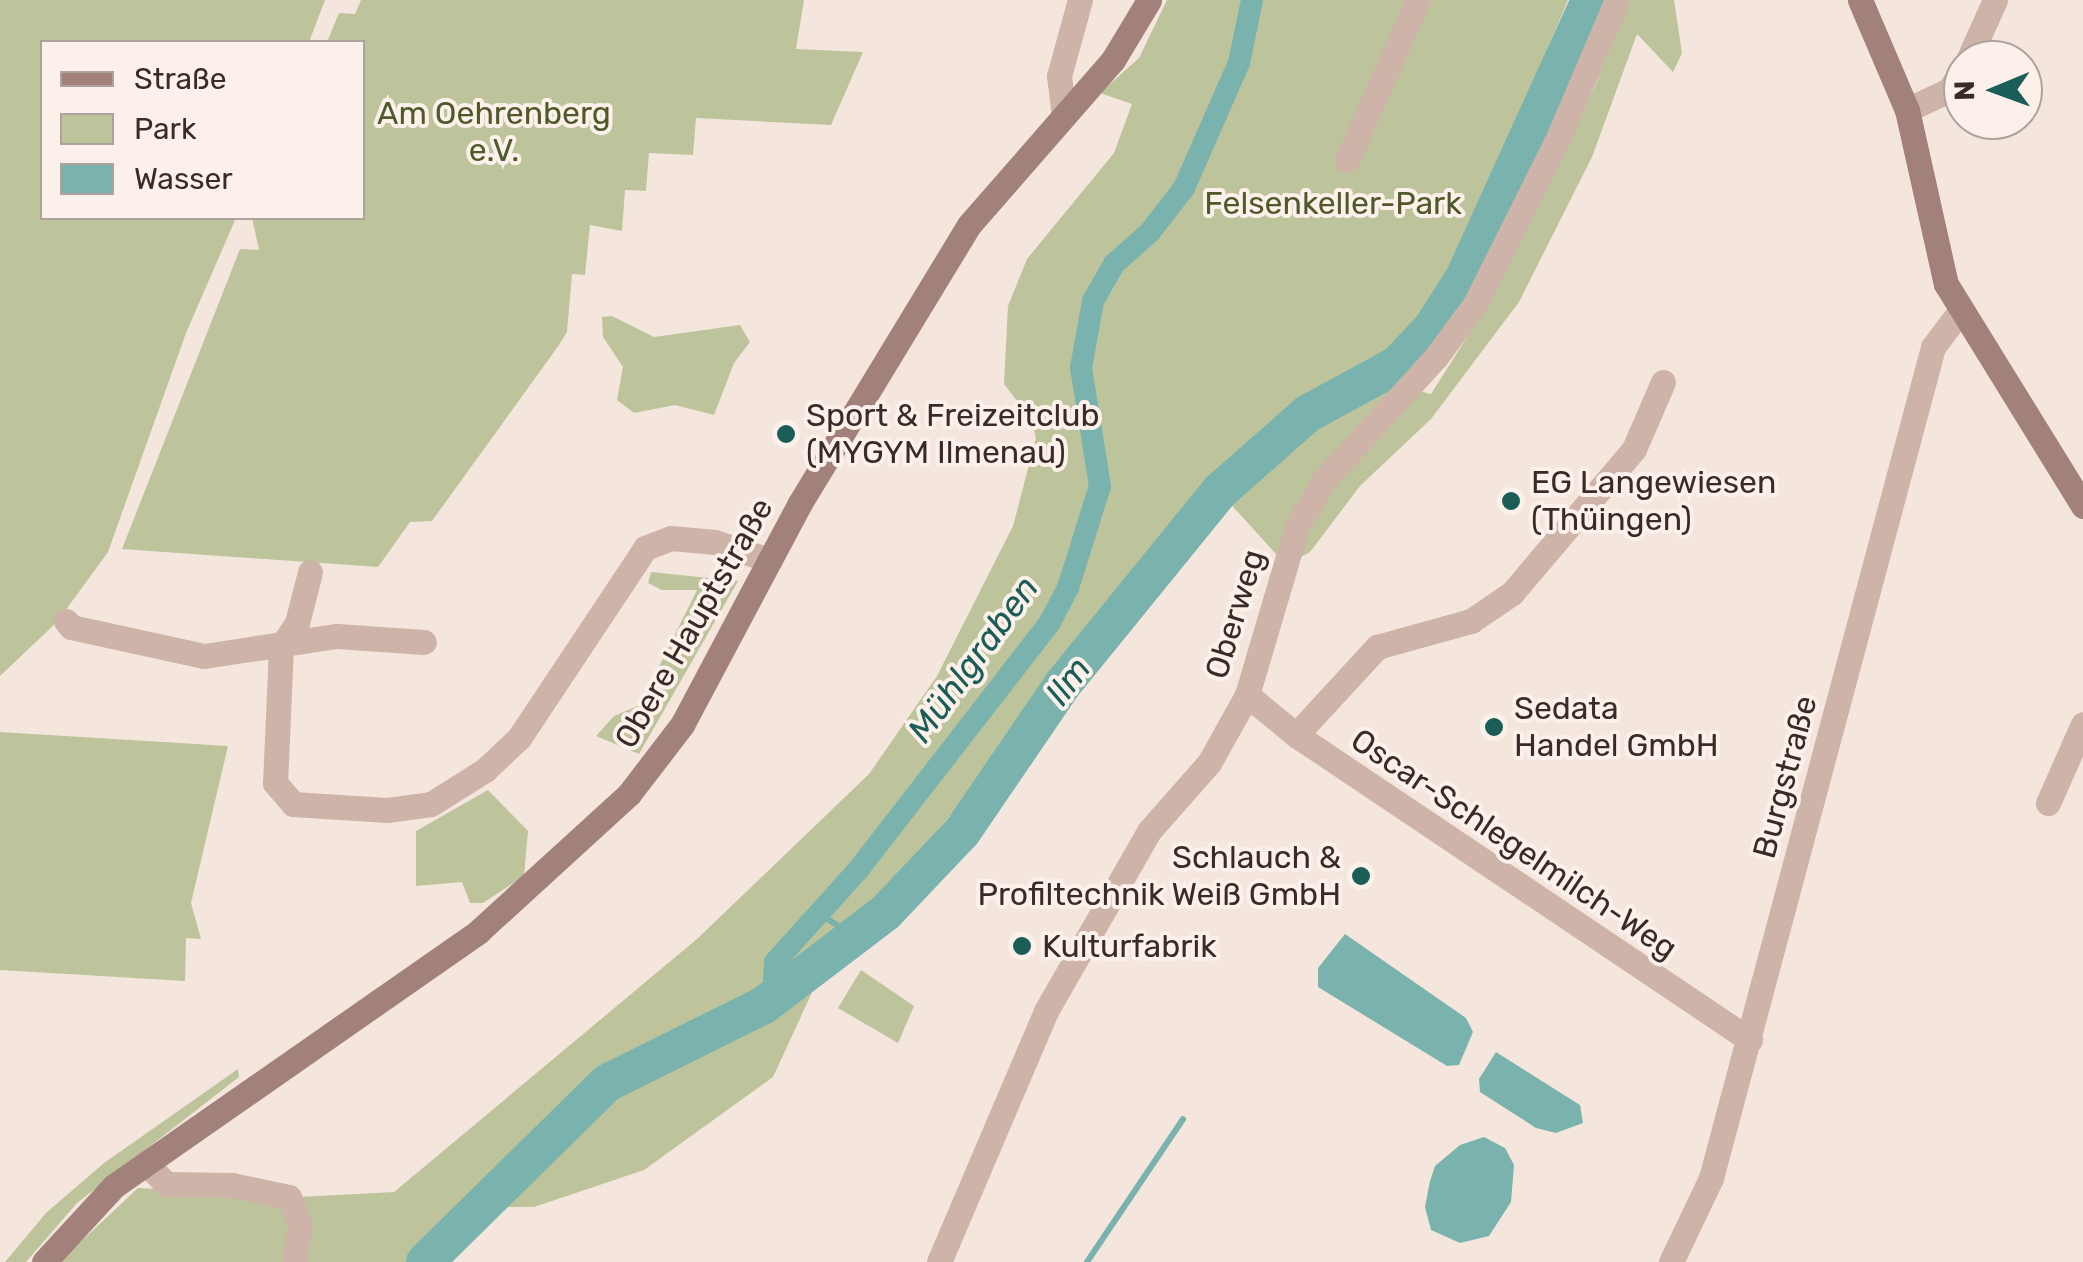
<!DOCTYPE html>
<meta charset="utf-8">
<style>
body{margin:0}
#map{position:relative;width:2083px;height:1262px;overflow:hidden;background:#f4e6dd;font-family:Rubik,sans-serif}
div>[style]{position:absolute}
.green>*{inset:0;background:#bdc49c}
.water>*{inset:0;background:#7ab3ad}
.stream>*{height:6px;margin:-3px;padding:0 3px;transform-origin:3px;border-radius:3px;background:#7ab3ad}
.canal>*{height:22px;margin:-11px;padding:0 11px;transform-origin:11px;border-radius:11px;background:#7ab3ad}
.river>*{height:38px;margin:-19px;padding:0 19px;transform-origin:19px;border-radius:19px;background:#7ab3ad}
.street>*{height:25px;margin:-12.5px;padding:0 12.5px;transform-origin:12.5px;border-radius:12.5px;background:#cdb3a8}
.secondary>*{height:25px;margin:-12.5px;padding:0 12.5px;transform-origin:12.5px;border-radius:12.5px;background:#a18179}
.dots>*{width:28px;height:28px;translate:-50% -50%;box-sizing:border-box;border:5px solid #fbf1ea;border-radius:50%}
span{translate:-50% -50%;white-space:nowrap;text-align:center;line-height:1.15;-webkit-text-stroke:8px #fbf1ea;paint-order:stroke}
.park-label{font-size:32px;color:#4f592a}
.poi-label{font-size:32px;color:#392b28}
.left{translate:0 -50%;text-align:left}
.right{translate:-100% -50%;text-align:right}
.street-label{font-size:32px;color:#392b28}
.water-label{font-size:35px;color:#1b5e58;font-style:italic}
.legend{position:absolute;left:40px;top:40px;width:325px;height:180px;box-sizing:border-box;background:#fbf1ea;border:2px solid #ada29c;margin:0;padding:12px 18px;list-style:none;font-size:30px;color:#392b28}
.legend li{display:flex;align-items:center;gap:20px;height:50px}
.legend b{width:50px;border:2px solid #ada29c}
.north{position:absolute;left:1943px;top:40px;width:100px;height:100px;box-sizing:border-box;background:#fbf1ea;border:2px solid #ada29c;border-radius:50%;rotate:269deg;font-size:28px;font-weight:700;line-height:40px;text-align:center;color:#392b28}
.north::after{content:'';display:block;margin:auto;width:35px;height:45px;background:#1b5e58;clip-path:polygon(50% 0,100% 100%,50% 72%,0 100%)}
</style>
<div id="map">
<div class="green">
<i style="clip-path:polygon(0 0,325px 0,309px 42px,42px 42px,42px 218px,236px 218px,186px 333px,108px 552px,57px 622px,0 676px)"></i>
<i style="clip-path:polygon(361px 0,804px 0,796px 49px,863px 52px,831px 125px,696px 118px,693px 155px,649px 153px,646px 191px,625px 190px,622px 231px,590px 225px,585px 275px,572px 274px,567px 332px,559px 345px,432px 521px,410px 522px,378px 567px,122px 549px,240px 249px,259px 250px,252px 218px,362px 218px,362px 42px,327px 42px,339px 13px,355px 14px)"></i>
<i style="clip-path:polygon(1167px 0,1568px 0,1454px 271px,1392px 384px,1431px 394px,1490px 301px,1595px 86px,1628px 0,1674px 0,1682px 53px,1673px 72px,1637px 34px,1592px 157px,1519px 302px,1431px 419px,1360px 486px,1310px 552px,1286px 565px,1226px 499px,1079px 653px,815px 986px,773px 1077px,644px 1170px,534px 1207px,491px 1207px,435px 1262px,299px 1262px,299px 1197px,394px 1192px,697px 939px,869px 774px,937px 676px,1013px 526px,1036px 438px,1031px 419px,1004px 384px,1008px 306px,1027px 259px,1114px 153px,1132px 104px,1100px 93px,1139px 58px)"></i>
<i style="clip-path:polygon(612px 316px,654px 337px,740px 325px,750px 342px,734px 363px,714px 415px,675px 405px,634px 413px,617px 400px,623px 367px,603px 337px,602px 317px)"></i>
<i style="clip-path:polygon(651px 572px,738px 581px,639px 754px,596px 736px,614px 716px,640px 705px,697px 590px,662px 590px,648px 583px)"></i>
<i style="clip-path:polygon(0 732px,228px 746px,191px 903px,201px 939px,186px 938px,185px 981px,0 970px)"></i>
<i style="clip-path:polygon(488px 790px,528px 831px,524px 876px,483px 903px,470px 903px,462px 882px,416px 886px,416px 831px)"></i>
<i style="clip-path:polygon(861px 970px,914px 1006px,898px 1043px,838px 1008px)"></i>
<i style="clip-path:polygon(238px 1069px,239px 1077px,77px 1203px,26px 1262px,5px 1262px,46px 1213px,104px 1163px)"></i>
<i style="clip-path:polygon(138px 1188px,263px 1194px,283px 1203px,292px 1221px,286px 1262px,59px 1262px)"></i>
</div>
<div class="water">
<i style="clip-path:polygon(1345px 934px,1466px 1018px,1473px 1032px,1459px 1065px,1447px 1066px,1318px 987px,1318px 968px)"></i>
<i style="clip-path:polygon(1496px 1052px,1580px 1105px,1583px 1123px,1556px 1133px,1536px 1128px,1480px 1092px,1479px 1079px)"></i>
<i style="clip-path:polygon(1484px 1137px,1505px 1148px,1514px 1165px,1511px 1202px,1489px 1236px,1460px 1243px,1431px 1230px,1425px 1207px,1430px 1181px,1435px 1166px,1460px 1145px)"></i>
</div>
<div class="stream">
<i style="left:820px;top:914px;width:38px;rotate:33deg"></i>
<i style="left:1087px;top:1262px;width:172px;rotate:-56.1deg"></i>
</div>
<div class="canal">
<i style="left:773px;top:994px;width:32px;rotate:-86deg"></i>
<i style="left:775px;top:962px;width:124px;rotate:-47.9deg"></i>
<i style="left:858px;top:870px;width:311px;rotate:-52.2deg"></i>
<i style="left:1049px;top:624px;width:41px;rotate:-62.2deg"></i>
<i style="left:1068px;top:588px;width:107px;rotate:-72.6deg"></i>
<i style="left:1100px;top:486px;width:120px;rotate:-99.1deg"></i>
<i style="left:1081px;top:368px;width:68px;rotate:-79.8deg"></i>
<i style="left:1093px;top:301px;width:43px;rotate:-60.4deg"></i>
<i style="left:1114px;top:264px;width:48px;rotate:-41.6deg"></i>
<i style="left:1150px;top:232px;width:56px;rotate:-52.3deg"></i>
<i style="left:1184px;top:188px;width:137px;rotate:-66.3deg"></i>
<i style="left:1239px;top:63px;width:64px;rotate:-78.3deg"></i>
</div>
<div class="river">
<i style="left:425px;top:1262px;width:255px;rotate:-44.5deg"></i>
<i style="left:607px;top:1083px;width:175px;rotate:-26.4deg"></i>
<i style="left:764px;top:1005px;width:153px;rotate:-37.3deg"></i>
<i style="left:886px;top:912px;width:110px;rotate:-46.5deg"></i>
<i style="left:962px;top:832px;width:179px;rotate:-55.7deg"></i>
<i style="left:1063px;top:684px;width:249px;rotate:-50.9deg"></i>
<i style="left:1220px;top:491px;width:116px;rotate:-41.5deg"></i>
<i style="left:1307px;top:414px;width:102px;rotate:-28.6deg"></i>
<i style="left:1397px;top:365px;width:51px;rotate:-46.6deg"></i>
<i style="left:1432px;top:328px;width:59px;rotate:-57.4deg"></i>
<i style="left:1464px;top:278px;width:305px;rotate:-65.6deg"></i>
</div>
<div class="street">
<i style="left:1968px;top:60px;width:66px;rotate:-65.8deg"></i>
<i style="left:1907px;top:110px;width:47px;rotate:-25.5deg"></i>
<i style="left:1949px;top:90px;width:24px;rotate:-55deg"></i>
<i style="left:1064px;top:116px;width:40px;rotate:-97.1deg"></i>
<i style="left:1059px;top:76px;width:79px;rotate:-74.6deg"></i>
<i style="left:1347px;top:160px;width:175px;rotate:-66.1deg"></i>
<i style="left:310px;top:572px;width:53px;rotate:104.3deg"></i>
<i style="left:297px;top:623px;width:29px;rotate:124deg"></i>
<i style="left:281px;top:647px;width:136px;rotate:92.5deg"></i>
<i style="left:275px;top:783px;width:28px;rotate:49deg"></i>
<i style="left:293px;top:804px;width:94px;rotate:3.7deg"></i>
<i style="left:387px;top:810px;width:44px;rotate:-7.8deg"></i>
<i style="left:431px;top:804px;width:64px;rotate:-32.2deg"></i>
<i style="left:485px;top:770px;width:47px;rotate:-43.3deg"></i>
<i style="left:519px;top:738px;width:228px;rotate:-56.4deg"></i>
<i style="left:645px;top:548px;width:28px;rotate:-21deg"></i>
<i style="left:671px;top:538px;width:44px;rotate:5.2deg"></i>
<i style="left:715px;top:542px;width:57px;rotate:18.4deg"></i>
<i style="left:66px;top:621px;width:8px;rotate:50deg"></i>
<i style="left:71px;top:627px;width:136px;rotate:12.3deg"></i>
<i style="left:204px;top:656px;width:134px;rotate:-8.6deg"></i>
<i style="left:337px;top:636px;width:87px;rotate:3.9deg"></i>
<i style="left:1247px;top:695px;width:63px;rotate:39.2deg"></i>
<i style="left:1296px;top:735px;width:547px;rotate:33.89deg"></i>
<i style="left:1296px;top:735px;width:120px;rotate:-47.4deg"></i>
<i style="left:1377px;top:647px;width:98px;rotate:-15.5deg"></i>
<i style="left:1471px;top:621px;width:50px;rotate:-34.3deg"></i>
<i style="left:1512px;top:593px;width:189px;rotate:-49.7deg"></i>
<i style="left:1634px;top:449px;width:73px;rotate:-66.6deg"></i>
<i style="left:2048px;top:803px;width:86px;rotate:-66.1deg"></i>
<i style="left:145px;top:1162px;width:30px;rotate:46deg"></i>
<i style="left:166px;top:1184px;width:66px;rotate:0.9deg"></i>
<i style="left:232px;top:1185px;width:58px;rotate:11.9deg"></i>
<i style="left:289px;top:1197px;width:29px;rotate:68deg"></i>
<i style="left:300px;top:1224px;width:38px;rotate:99deg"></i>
<i style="left:939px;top:1262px;width:273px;rotate:-66.9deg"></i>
<i style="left:1046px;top:1011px;width:207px;rotate:-60.2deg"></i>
<i style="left:1149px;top:831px;width:91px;rotate:-48.6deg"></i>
<i style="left:1209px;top:763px;width:78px;rotate:-60.8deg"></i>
<i style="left:1247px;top:695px;width:176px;rotate:-73.5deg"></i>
<i style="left:1297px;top:526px;width:55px;rotate:-59.2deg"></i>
<i style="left:1325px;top:479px;width:165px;rotate:-47.7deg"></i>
<i style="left:1436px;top:357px;width:66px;rotate:-53.7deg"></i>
<i style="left:1475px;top:304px;width:186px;rotate:-63.4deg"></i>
<i style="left:1558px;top:138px;width:150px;rotate:-66.9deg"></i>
<i style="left:1671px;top:1262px;width:93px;rotate:-64.5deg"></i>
<i style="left:1711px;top:1178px;width:860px;rotate:-75.04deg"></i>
<i style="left:1933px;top:347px;width:46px;rotate:-52.9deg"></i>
</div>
<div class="secondary">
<i style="left:1860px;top:0;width:120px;rotate:66.9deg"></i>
<i style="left:1907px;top:110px;width:178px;rotate:77.4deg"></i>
<i style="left:1946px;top:284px;width:261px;rotate:58.3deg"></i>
<i style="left:44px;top:1262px;width:103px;rotate:-47.4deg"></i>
<i style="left:114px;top:1186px;width:445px;rotate:-34.9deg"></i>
<i style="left:479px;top:931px;width:203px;rotate:-42.4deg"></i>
<i style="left:629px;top:794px;width:87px;rotate:-52.5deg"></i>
<i style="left:682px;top:725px;width:251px;rotate:-62deg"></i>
<i style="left:800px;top:503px;width:325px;rotate:-58.7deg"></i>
<i style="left:969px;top:225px;width:219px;rotate:-48.9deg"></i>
<i style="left:1113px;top:60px;width:70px;rotate:-59deg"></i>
</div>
<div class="dots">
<i style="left:786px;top:434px;background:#1b5e58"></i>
<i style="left:1511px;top:501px;background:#1b5e58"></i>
<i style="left:1494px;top:727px;background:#1b5e58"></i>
<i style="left:1361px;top:876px;background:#1b5e58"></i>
<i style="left:1022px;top:946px;background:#1b5e58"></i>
</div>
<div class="park-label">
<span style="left:494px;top:132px">Am Oehrenberg<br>e.V.</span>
<span style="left:1333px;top:203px">Felsenkeller-Park</span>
</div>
<div class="poi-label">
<span class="left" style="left:806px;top:434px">Sport &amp; Freizeitclub<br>(MYGYM Ilmenau)</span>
<span class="left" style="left:1531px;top:501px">EG Langewiesen<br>(Thüingen)</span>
<span class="left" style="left:1514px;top:727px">Sedata<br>Handel GmbH</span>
<span class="right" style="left:1341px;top:876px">Schlauch &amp;<br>Profiltechnik Weiß GmbH</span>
<span class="left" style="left:1042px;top:946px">Kulturfabrik</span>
</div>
<div class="street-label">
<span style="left:1235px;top:614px;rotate:-73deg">Oberweg</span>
<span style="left:694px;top:623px;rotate:-60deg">Obere Hauptstraße</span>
<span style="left:1785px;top:777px;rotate:-75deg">Burgstraße</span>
<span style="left:1514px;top:844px;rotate:34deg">Oscar-Schlegelmilch-Weg</span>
</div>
<div class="water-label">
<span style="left:973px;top:659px;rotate:-54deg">Mühlgraben</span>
<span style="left:1068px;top:681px;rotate:-53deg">Ilm</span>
</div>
<ul class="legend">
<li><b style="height:12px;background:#a18179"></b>Straße</li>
<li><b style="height:28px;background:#bdc49c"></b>Park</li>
<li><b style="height:28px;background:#7ab3ad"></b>Wasser</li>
</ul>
<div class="north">N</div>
</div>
